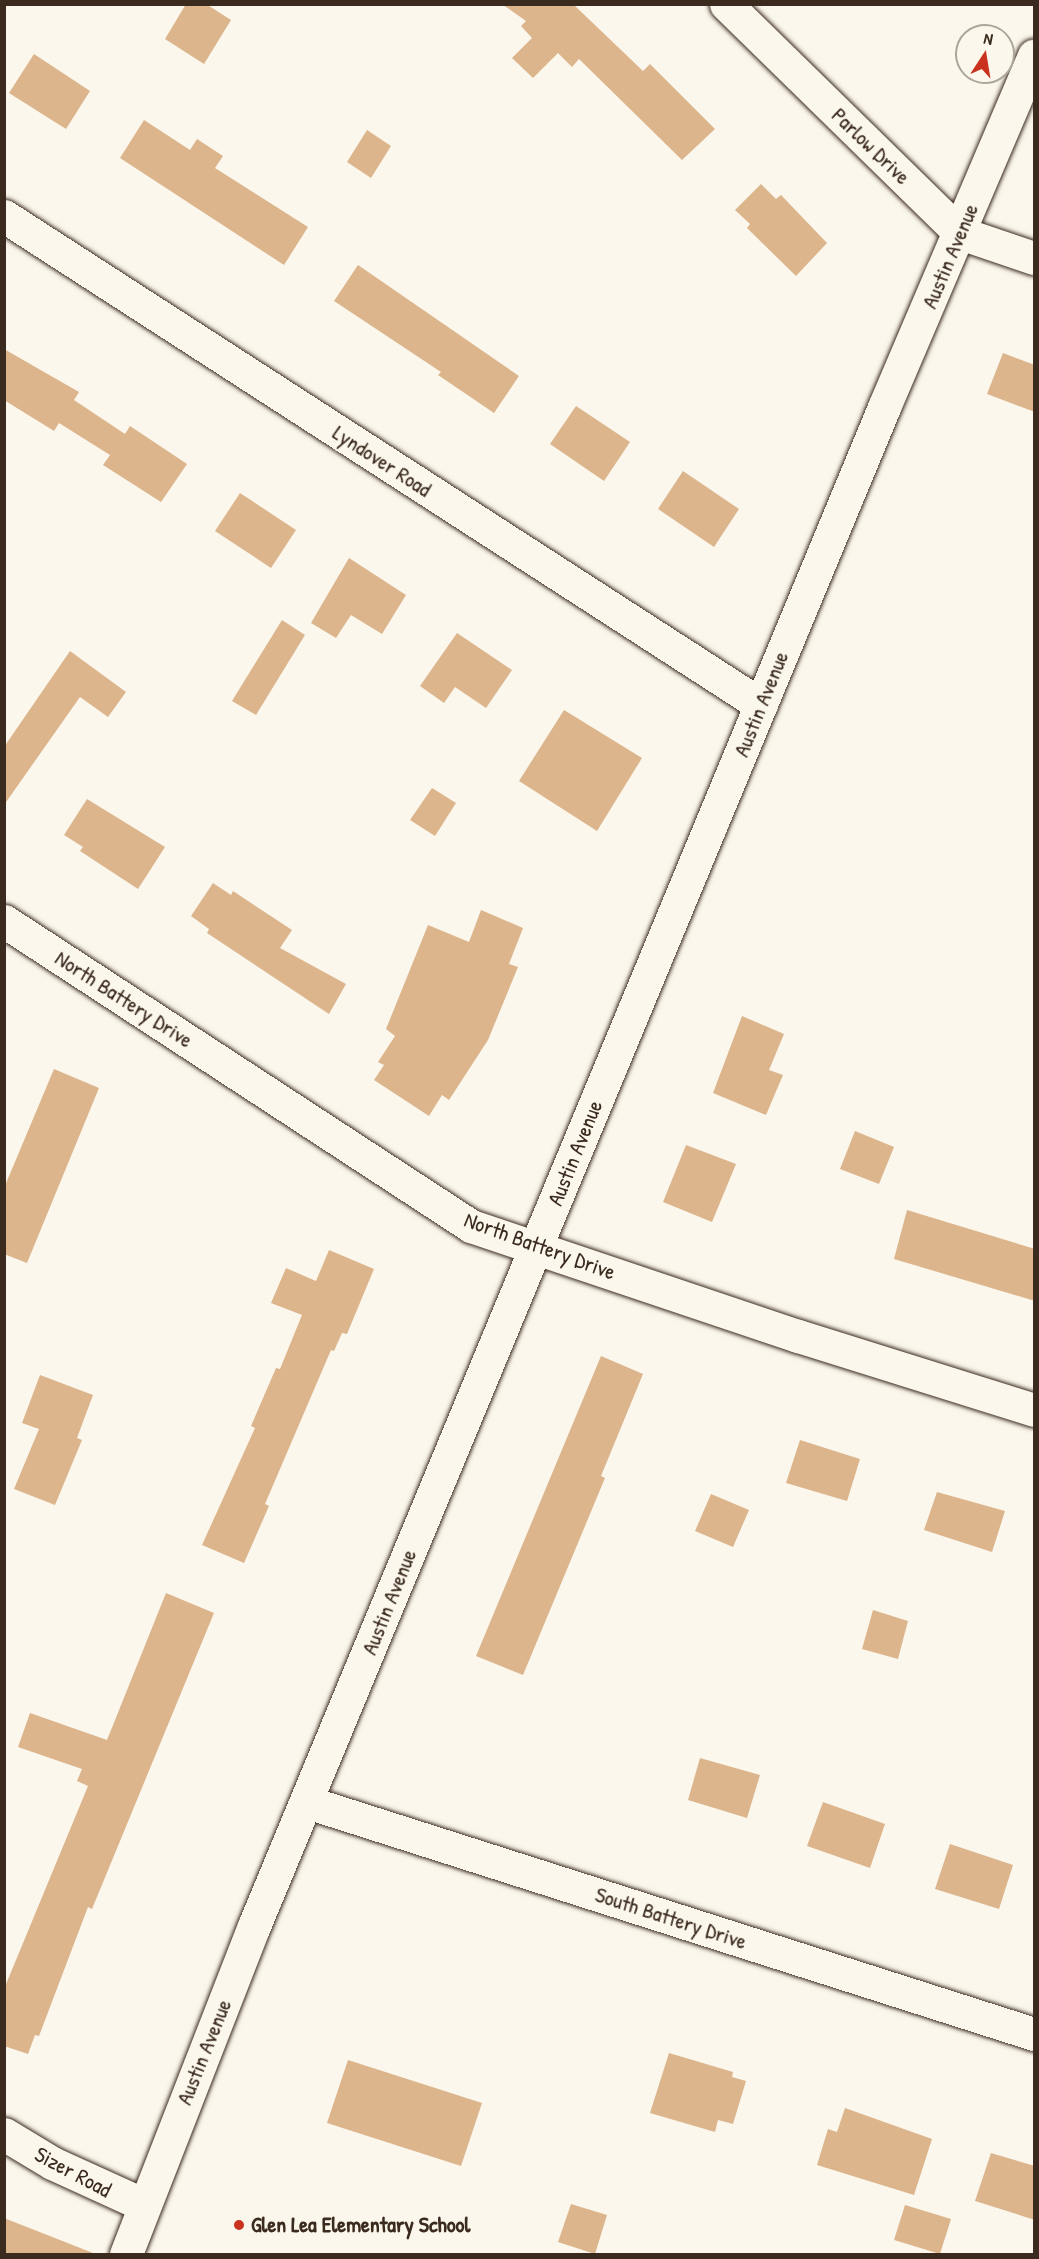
<!DOCTYPE html>
<style>
body{margin:0}
#map{position:relative;width:1039px;height:2259px;overflow:hidden;background:#fbf7ec;font-family:"Patrick Hand",sans-serif}
div>[style]{position:absolute}
.building>*{inset:0;background:#dcb58d}
.roads{filter:drop-shadow(0 0 2px #3b2a1e) drop-shadow(0 0 2px #3b2a1e)}
.minor>*{height:33px;margin:-16.5px;padding:0 16.5px;transform-origin:16.5px;border-radius:16.5px;background:#fbf7ec}
.dots>*{width:16px;height:16px;translate:-50% -50%;box-sizing:border-box;border:3px solid #fbf7ec;border-radius:50%}
span{translate:-50% -50%;white-space:nowrap;text-align:center;line-height:1.15;-webkit-text-stroke:4.5px #fbf7ec;paint-order:stroke}
.street-label{font-size:22px;color:#3b2a1e}
.poi-label{font-size:22px;color:#3b2a1e;font-weight:700}
.left{translate:0 -50%;text-align:left}
.frame{position:absolute;inset:0;border:6px solid #3b2a1e;pointer-events:none}
.north{position:absolute;left:955px;top:24px;width:60px;height:60px;box-sizing:border-box;background:#fbf7ec;border:2px solid #aea59a;border-radius:50%;rotate:12deg;font-size:16px;font-weight:700;line-height:24px;text-align:center;color:#3b2a1e}
.north::after{content:'';display:block;margin:auto;width:21px;height:27px;background:#c8321e;clip-path:polygon(50% 0,100% 100%,50% 72%,0 100%)}
</style>
<div id="map">
<div class="building">
<i style="clip-path:polygon(186px 4px,206px 4px,231px 20px,204px 64px,165px 39px)"></i>
<i style="clip-path:polygon(502px 4px,573px 4px,643px 71px,650px 64px,715px 129px,682px 160px,579px 59px,572px 67px,558px 53px,533px 78px,512px 58px,532px 38px,521px 26px,526px 21px)"></i>
<i style="clip-path:polygon(34px 54px,90px 91px,66px 129px,9px 93px)"></i>
<i style="clip-path:polygon(144px 120px,190px 150px,197px 139px,223px 156px,215px 168px,308px 227px,284px 265px,120px 158px)"></i>
<i style="clip-path:polygon(367px 130px,391px 146px,371px 178px,347px 162px)"></i>
<i style="clip-path:polygon(761px 184px,776px 199px,781px 195px,827px 243px,796px 276px,747px 228px,750px 224px,735px 210px)"></i>
<i style="clip-path:polygon(358px 265px,519px 376px,494px 413px,438px 375px,441px 372px,334px 301px)"></i>
<i style="clip-path:polygon(4px 349px,79px 392px,74px 400px,125px 434px,130px 426px,187px 464px,161px 502px,103px 465px,110px 455px,59px 423px,54px 431px,4px 400px)"></i>
<i style="clip-path:polygon(1003px 353px,1035px 365px,1035px 412px,987px 394px)"></i>
<i style="clip-path:polygon(576px 406px,630px 442px,604px 481px,550px 444px)"></i>
<i style="clip-path:polygon(683px 471px,739px 509px,714px 547px,658px 509px)"></i>
<i style="clip-path:polygon(240px 493px,296px 530px,271px 568px,215px 531px)"></i>
<i style="clip-path:polygon(349px 558px,406px 595px,382px 634px,351px 615px,336px 638px,311px 623px)"></i>
<i style="clip-path:polygon(282px 620px,305px 635px,256px 715px,232px 701px)"></i>
<i style="clip-path:polygon(457px 633px,512px 670px,486px 708px,455px 687px,444px 703px,420px 686px)"></i>
<i style="clip-path:polygon(70px 651px,126px 692px,108px 717px,80px 697px,4px 805px,4px 747px)"></i>
<i style="clip-path:polygon(564px 710px,642px 758px,597px 831px,519px 781px)"></i>
<i style="clip-path:polygon(432px 788px,456px 803px,435px 836px,410px 820px)"></i>
<i style="clip-path:polygon(87px 799px,165px 847px,138px 889px,80px 851px,83px 847px,64px 835px)"></i>
<i style="clip-path:polygon(213px 883px,231px 895px,233px 891px,292px 930px,280px 948px,346px 984px,329px 1014px,207px 933px,209px 929px,191px 916px)"></i>
<i style="clip-path:polygon(481px 910px,523px 928px,509px 964px,518px 967px,488px 1040px,449px 1100px,442px 1095px,429px 1116px,374px 1080px,384px 1065px,378px 1062px,395px 1036px,386px 1029px,428px 925px,469px 942px)"></i>
<i style="clip-path:polygon(742px 1016px,784px 1034px,769px 1070px,783px 1075px,766px 1115px,713px 1093px)"></i>
<i style="clip-path:polygon(54px 1069px,99px 1088px,27px 1263px,4px 1254px,4px 1188px)"></i>
<i style="clip-path:polygon(855px 1131px,894px 1147px,879px 1184px,840px 1169px)"></i>
<i style="clip-path:polygon(686px 1145px,736px 1164px,712px 1222px,663px 1202px)"></i>
<i style="clip-path:polygon(907px 1210px,1035px 1249px,1035px 1301px,894px 1259px)"></i>
<i style="clip-path:polygon(329px 1250px,374px 1269px,347px 1334px,342px 1333px,334px 1351px,331px 1350px,265px 1504px,269px 1506px,244px 1563px,202px 1545px,255px 1428px,251px 1426px,276px 1368px,280px 1369px,302px 1315px,271px 1303px,286px 1268px,316px 1281px)"></i>
<i style="clip-path:polygon(601px 1356px,643px 1374px,601px 1476px,605px 1478px,523px 1675px,476px 1656px)"></i>
<i style="clip-path:polygon(40px 1375px,93px 1395px,77px 1438px,82px 1440px,55px 1505px,14px 1489px,39px 1429px,22px 1423px)"></i>
<i style="clip-path:polygon(800px 1440px,860px 1459px,847px 1501px,786px 1483px)"></i>
<i style="clip-path:polygon(937px 1492px,1005px 1511px,992px 1552px,924px 1530px)"></i>
<i style="clip-path:polygon(711px 1494px,749px 1510px,733px 1547px,695px 1531px)"></i>
<i style="clip-path:polygon(166px 1593px,214px 1613px,92px 1909px,88px 1907px,39px 2036px,35px 2035px,28px 2054px,4px 2046px,4px 1989px,88px 1786px,77px 1781px,82px 1769px,18px 1747px,30px 1713px,107px 1740px)"></i>
<i style="clip-path:polygon(873px 1610px,908px 1621px,898px 1659px,862px 1649px)"></i>
<i style="clip-path:polygon(700px 1758px,760px 1775px,747px 1818px,688px 1800px)"></i>
<i style="clip-path:polygon(823px 1802px,885px 1824px,870px 1868px,807px 1846px)"></i>
<i style="clip-path:polygon(950px 1844px,1013px 1865px,999px 1909px,935px 1889px)"></i>
<i style="clip-path:polygon(669px 2053px,733px 2072px,732px 2077px,746px 2081px,733px 2124px,718px 2120px,715px 2132px,650px 2113px)"></i>
<i style="clip-path:polygon(348px 2060px,482px 2103px,461px 2166px,327px 2123px)"></i>
<i style="clip-path:polygon(845px 2108px,932px 2139px,914px 2195px,817px 2165px,828px 2129px,837px 2132px)"></i>
<i style="clip-path:polygon(991px 2153px,1035px 2166px,1035px 2220px,975px 2201px)"></i>
<i style="clip-path:polygon(571px 2204px,607px 2215px,595px 2254px,558px 2242px)"></i>
<i style="clip-path:polygon(905px 2205px,951px 2219px,940px 2254px,894px 2240px)"></i>
<i style="clip-path:polygon(4px 2218px,93px 2253px,92px 2254px,4px 2254px)"></i>
</div>
<div class="roads">
<div class="minor">
<i style="left:726px;top:4px;width:327px;rotate:44.4deg"></i>
<i style="left:960px;top:233px;width:78px;rotate:18.7deg"></i>
<i style="left:4px;top:216px;width:901px;rotate:32.86deg"></i>
<i style="left:4px;top:921px;width:558px;rotate:33.15deg"></i>
<i style="left:471px;top:1226px;width:345px;rotate:18.6deg"></i>
<i style="left:798px;top:1336px;width:247px;rotate:17.4deg"></i>
<i style="left:307px;top:1802px;width:763px;rotate:17.7deg"></i>
<i style="left:4px;top:2134px;width:56px;rotate:31.1deg"></i>
<i style="left:52px;top:2163px;width:101px;rotate:24.5deg"></i>
<i style="left:126px;top:2254px;width:352px;rotate:-68.7deg"></i>
<i style="left:254px;top:1926px;width:1644px;rotate:-67.47deg"></i>
<i style="left:884px;top:407px;width:382px;rotate:-66.9deg"></i>
</div>
</div>
<div class="dots">
<i style="left:239px;top:2225px;background:#c8321e"></i>
</div>
<div class="street-label">
<span style="left:871px;top:146px;rotate:44deg">Parlow Drive</span>
<span style="left:950px;top:256px;rotate:-67deg">Austin Avenue</span>
<span style="left:382px;top:461px;rotate:33deg">Lyndover Road</span>
<span style="left:761px;top:704px;rotate:-68deg">Austin Avenue</span>
<span style="left:124px;top:999px;rotate:33deg">North Battery Drive</span>
<span style="left:575px;top:1153px;rotate:-68deg">Austin Avenue</span>
<span style="left:540px;top:1246px;rotate:20deg">North Battery Drive</span>
<span style="left:389px;top:1602px;rotate:-68deg">Austin Avenue</span>
<span style="left:671px;top:1918px;rotate:18deg">South Battery Drive</span>
<span style="left:204px;top:2052px;rotate:-68deg">Austin Avenue</span>
<span style="left:73px;top:2172px;rotate:28deg">Sizer Road</span>
</div>
<div class="poi-label">
<span class="left" style="left:251px;top:2225px">Glen Lea Elementary School</span>
</div>
<div class="frame"></div>
<div class="north">N</div>
</div>
